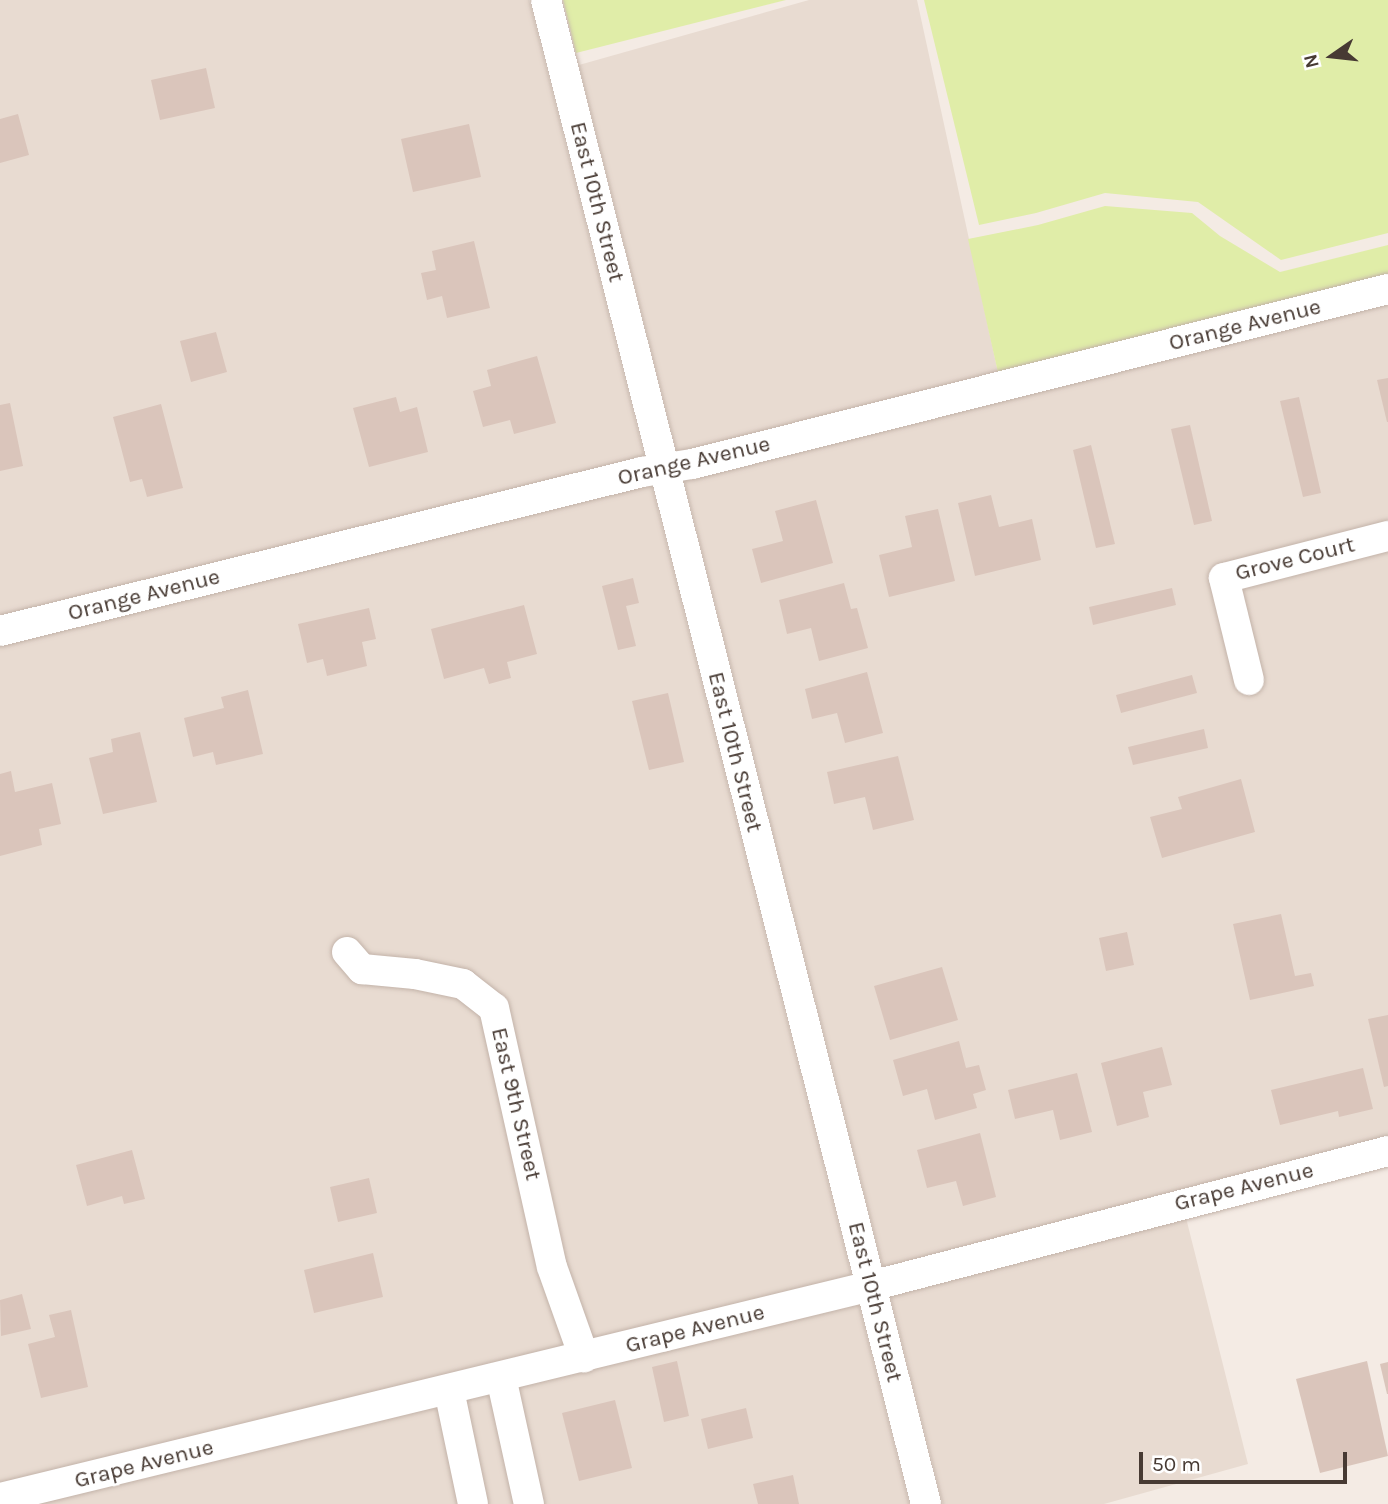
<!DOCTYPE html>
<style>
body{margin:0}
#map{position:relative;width:1388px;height:1504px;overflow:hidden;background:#f4ebe4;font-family:Karla,sans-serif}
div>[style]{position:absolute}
.residential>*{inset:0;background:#e8dbd1}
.green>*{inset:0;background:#e0eda8}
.building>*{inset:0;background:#dac5bb}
.roads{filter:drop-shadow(0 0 2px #c3b3a9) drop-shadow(0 0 2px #c3b3a9)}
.minor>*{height:30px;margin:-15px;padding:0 15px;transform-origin:15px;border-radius:15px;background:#fff}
span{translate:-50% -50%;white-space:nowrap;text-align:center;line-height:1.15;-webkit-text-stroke:5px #fff;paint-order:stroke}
.street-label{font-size:23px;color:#473a33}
.north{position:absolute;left:1297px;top:21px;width:70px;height:70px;-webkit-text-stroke:5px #fff;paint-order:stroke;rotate:256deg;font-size:19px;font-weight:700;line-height:28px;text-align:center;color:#473a33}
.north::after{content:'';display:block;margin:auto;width:24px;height:32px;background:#473a33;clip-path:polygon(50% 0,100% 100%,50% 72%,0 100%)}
.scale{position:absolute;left:1139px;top:1452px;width:208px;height:32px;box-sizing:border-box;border:4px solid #473a33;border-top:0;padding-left:9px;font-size:21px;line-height:24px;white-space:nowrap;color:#473a33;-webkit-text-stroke:5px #fff;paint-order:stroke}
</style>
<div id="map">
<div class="residential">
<i style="clip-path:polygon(0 0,529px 0,909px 1504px,0 1504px)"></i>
<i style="clip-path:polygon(809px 0,917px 0,999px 377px,1388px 280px,1388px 1149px,1182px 1202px,1248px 1464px,1104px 1504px,943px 1504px,579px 65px)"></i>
</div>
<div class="green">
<i style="clip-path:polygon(563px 0,786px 0,576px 53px)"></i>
<i style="clip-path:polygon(924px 0,1388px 0,1388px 233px,1281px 260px,1198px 202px,1105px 193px,1036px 213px,979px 225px)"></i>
<i style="clip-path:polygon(1105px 206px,1192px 213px,1220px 236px,1280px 272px,1388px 245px,1388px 280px,999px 377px,968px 239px,1038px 225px)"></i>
</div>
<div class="building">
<i style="clip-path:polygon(206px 68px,215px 108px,160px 120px,151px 80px)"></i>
<i style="clip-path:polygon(18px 114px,29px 155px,0 163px,0 119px)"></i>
<i style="clip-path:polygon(469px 124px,481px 177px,413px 192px,401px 139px)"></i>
<i style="clip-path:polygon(474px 241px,490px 308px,447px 318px,442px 296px,427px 300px,421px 273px,436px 270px,432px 251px)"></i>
<i style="clip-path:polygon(216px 332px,227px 372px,191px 382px,180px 341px)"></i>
<i style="clip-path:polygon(537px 356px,556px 423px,514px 434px,510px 420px,483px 427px,473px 391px,491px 386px,487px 370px)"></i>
<i style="clip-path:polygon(1388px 378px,1388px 422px,1387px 422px,1377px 380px)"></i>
<i style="clip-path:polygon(396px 397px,400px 412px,417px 407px,428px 452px,369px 467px,353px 408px)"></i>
<i style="clip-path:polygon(1299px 397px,1321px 493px,1303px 497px,1280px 401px)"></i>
<i style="clip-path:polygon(10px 403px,23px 466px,0 471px,0 405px)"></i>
<i style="clip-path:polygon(161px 404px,183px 488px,147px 497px,142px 479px,130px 482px,113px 417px)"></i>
<i style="clip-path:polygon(1190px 425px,1212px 521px,1194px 525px,1171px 429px)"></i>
<i style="clip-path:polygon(1091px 445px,1115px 544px,1096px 548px,1073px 450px)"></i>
<i style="clip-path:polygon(991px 495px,999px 527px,1032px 519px,1041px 560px,975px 576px,958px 503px)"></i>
<i style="clip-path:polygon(816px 500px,833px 563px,761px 583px,752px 549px,783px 541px,775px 511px)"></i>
<i style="clip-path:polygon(938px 509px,955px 581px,889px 597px,879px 555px,912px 547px,905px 516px)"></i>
<i style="clip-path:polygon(633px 578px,639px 603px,626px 606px,636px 646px,618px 650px,602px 586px)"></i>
<i style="clip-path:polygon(844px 583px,851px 609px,857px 608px,868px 648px,819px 661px,811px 628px,787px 634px,779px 600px)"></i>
<i style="clip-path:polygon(1172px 588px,1176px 605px,1093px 625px,1089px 607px)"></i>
<i style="clip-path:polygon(524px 605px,537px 654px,507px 662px,511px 678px,489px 684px,484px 668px,444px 679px,431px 629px)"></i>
<i style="clip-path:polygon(369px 608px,376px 639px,362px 642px,367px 666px,327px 676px,323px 659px,307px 663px,298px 624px)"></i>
<i style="clip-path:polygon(867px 672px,883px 733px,845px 743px,837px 713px,812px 719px,805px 689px)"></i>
<i style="clip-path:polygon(1192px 675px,1197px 693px,1121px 713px,1116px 695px)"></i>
<i style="clip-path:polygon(248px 690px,263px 754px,216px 765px,213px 752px,193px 757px,184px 718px,224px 708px,221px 697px)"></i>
<i style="clip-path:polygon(668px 693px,684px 762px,649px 770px,632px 701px)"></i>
<i style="clip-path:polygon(1204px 729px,1208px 748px,1133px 765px,1128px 747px)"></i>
<i style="clip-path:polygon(140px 732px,157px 802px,103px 814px,89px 758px,113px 752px,111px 739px)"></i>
<i style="clip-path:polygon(898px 756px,914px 820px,873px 830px,865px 797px,834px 804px,827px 772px)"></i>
<i style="clip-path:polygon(11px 771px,15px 792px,52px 783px,61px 824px,39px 829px,42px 845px,0 856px,0 774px)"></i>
<i style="clip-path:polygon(1241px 779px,1255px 832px,1162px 858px,1150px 817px,1182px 809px,1178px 797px)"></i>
<i style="clip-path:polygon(1281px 914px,1295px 976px,1311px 973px,1314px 986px,1250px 1000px,1233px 924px)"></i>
<i style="clip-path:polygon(1127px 932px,1134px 965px,1106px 971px,1099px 938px)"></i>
<i style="clip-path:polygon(942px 967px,958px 1020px,890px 1040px,874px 986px)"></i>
<i style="clip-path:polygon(1388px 1015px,1388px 1086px,1384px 1087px,1368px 1019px)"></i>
<i style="clip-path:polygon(959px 1041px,966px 1068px,979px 1065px,986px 1090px,973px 1094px,977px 1108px,935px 1120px,927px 1089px,903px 1096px,893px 1060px)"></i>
<i style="clip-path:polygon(1162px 1047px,1172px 1085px,1143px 1092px,1149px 1117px,1117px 1126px,1101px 1063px)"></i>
<i style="clip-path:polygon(1363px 1068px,1373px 1109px,1339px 1117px,1338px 1111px,1280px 1125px,1271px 1090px)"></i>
<i style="clip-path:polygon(1077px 1073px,1092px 1132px,1060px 1140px,1053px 1110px,1015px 1119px,1008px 1090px)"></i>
<i style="clip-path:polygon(980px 1133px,996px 1197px,963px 1206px,956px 1181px,927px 1188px,917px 1150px)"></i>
<i style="clip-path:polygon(132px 1150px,145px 1199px,124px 1204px,122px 1196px,87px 1206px,76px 1165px)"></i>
<i style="clip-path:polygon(369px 1178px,377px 1213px,338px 1222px,330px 1187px)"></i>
<i style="clip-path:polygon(373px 1253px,383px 1297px,314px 1313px,304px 1270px)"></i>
<i style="clip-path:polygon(22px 1294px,31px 1329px,1px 1336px,0 1300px)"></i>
<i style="clip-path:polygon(71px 1310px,88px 1387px,41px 1398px,28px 1344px,55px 1337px,49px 1315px)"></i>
<i style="clip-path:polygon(677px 1361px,689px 1416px,664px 1422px,652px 1367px)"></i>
<i style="clip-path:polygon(1367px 1361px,1388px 1456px,1320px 1473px,1296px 1379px)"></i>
<i style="clip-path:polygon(1388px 1362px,1388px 1394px,1387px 1394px,1380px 1364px)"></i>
<i style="clip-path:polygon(615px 1400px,632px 1468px,579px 1481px,562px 1413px)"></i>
<i style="clip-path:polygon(746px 1408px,753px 1438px,708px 1449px,701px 1419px)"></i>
<i style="clip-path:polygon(793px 1475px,799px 1504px,758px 1504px,753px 1484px)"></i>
</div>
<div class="roads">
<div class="minor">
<i style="left:546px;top:0;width:1551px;rotate:75.82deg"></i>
<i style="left:0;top:631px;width:661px;rotate:-13.91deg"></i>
<i style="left:642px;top:472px;width:51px;rotate:-9.1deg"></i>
<i style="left:692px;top:464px;width:718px;rotate:-14.11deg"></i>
<i style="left:1249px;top:680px;width:105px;rotate:-103.8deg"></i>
<i style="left:1224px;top:578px;width:169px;rotate:-14.4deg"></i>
<i style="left:347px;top:952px;width:23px;rotate:49deg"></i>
<i style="left:362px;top:969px;width:53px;rotate:5.4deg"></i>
<i style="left:415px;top:974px;width:49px;rotate:11.8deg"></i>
<i style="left:463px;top:984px;width:39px;rotate:38deg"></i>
<i style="left:494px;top:1008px;width:265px;rotate:77.4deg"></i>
<i style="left:552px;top:1267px;width:96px;rotate:70.4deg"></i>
<i style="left:501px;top:1377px;width:130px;rotate:77.6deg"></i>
<i style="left:449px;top:1390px;width:116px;rotate:78.1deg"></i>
<i style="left:0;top:1498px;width:896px;rotate:-13.68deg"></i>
<i style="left:871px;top:1286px;width:534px;rotate:-14.63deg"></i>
</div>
</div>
<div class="street-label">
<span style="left:597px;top:202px;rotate:76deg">East 10th Street</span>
<span style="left:1245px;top:325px;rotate:-14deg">Orange Avenue</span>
<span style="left:694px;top:461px;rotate:-13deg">Orange Avenue</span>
<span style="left:1295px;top:559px;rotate:-14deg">Grove Court</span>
<span style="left:144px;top:595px;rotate:-14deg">Orange Avenue</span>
<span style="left:735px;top:752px;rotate:76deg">East 10th Street</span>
<span style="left:516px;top:1104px;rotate:77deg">East 9th Street</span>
<span style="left:1244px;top:1187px;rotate:-14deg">Grape Avenue</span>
<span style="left:875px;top:1302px;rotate:76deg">East 10th Street</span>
<span style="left:695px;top:1329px;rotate:-14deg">Grape Avenue</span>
<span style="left:144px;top:1464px;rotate:-14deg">Grape Avenue</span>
</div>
<div class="north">N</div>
<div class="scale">50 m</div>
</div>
